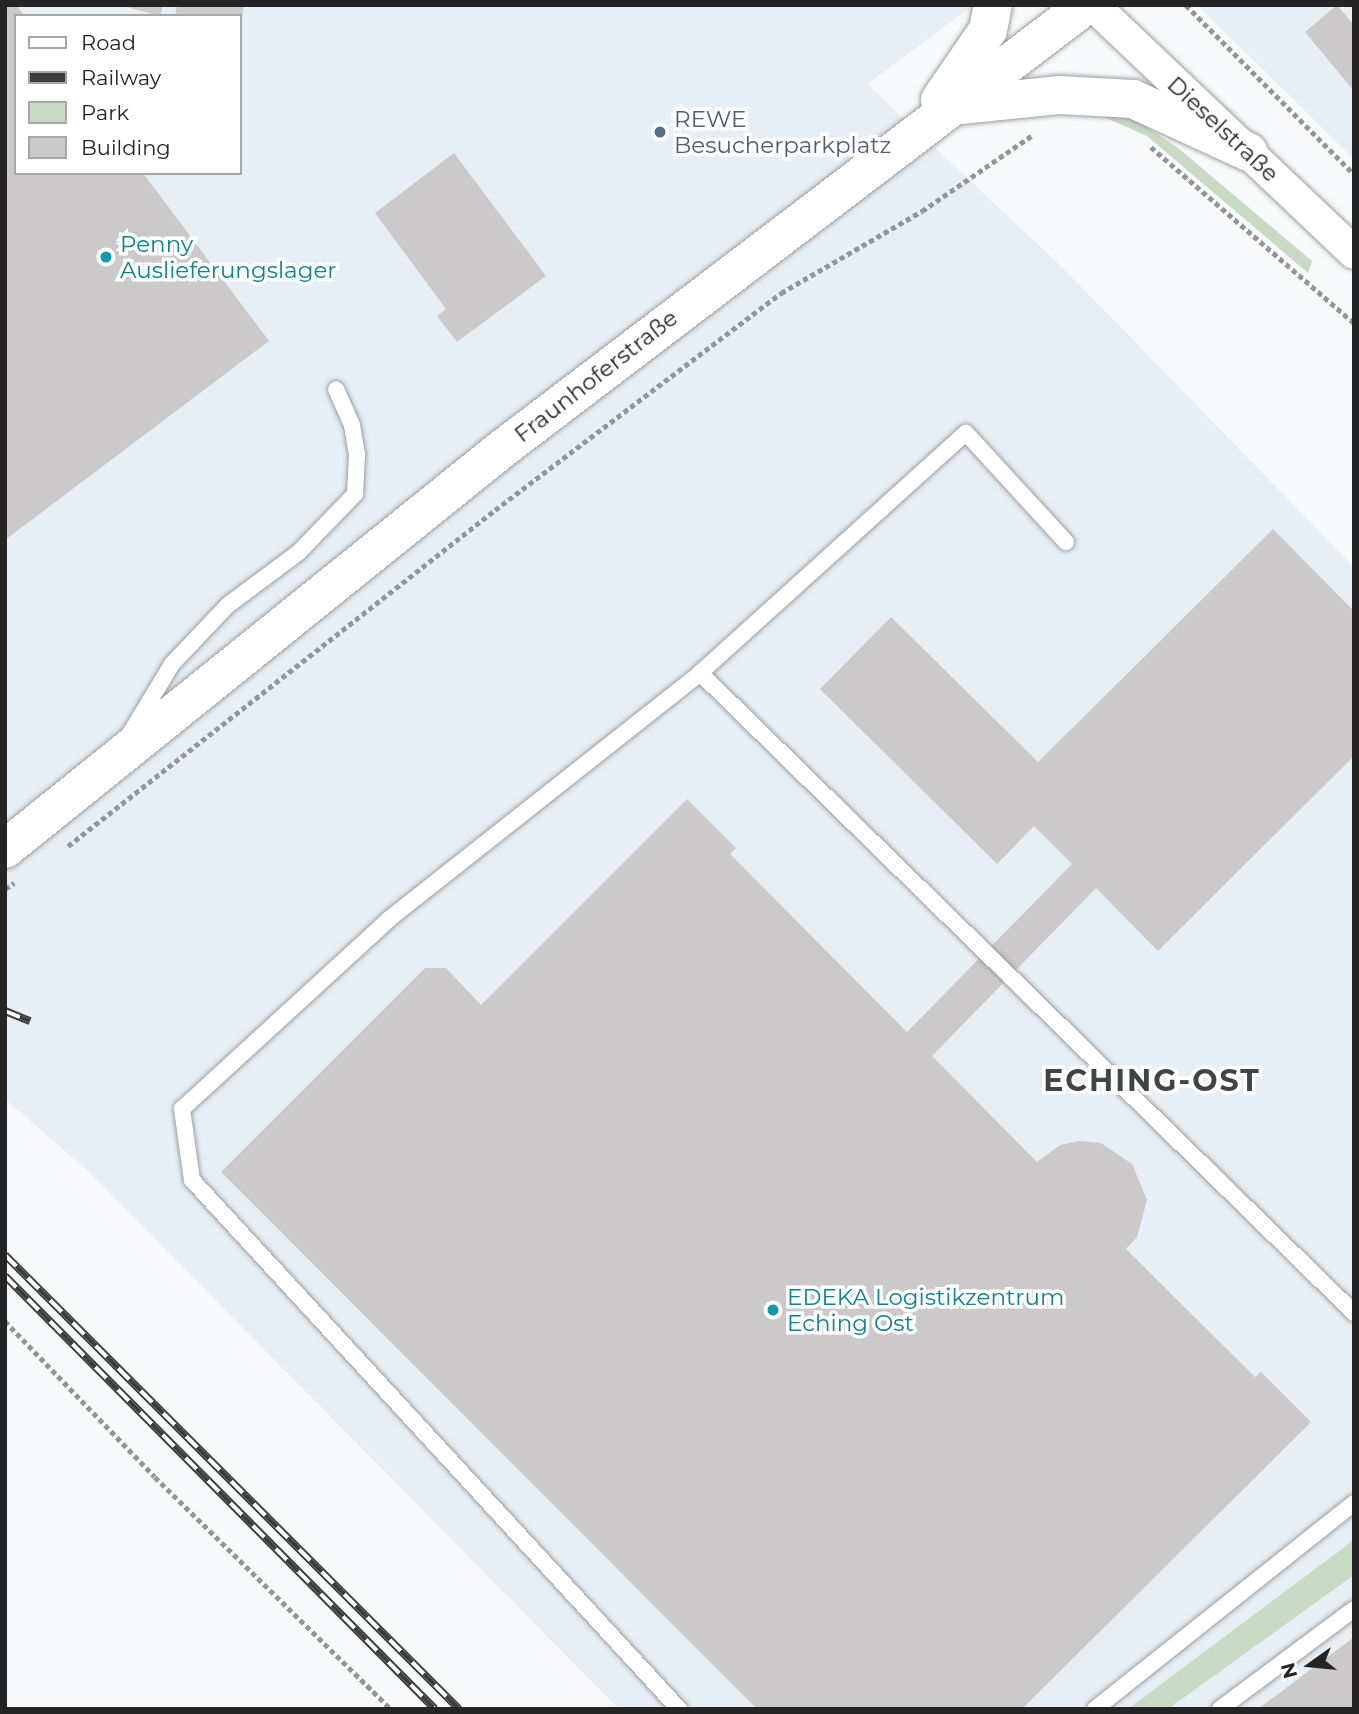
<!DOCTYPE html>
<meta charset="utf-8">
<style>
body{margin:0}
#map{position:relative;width:1359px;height:1714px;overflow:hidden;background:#f7f9fb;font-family:Montserrat,sans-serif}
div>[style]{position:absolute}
.built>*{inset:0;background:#e6eff6}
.green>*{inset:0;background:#c8dac3}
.building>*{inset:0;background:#ccc9ca}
.path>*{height:4.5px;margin-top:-2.25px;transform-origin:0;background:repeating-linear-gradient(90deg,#949597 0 5px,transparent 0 8.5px)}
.roads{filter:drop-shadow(0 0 2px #9c9e9f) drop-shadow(0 0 2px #9c9e9f)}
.service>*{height:16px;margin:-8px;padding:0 8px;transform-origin:8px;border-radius:8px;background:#fff}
.minor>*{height:32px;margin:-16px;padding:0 16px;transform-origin:16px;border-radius:16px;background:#fff}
.secondary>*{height:38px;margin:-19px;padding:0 19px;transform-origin:19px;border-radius:19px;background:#fff}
.rail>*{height:8px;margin-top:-4px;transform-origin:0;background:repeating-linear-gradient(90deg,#fff 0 16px,#3d3d3e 0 32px);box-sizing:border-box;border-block:2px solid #3d3d3e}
.dots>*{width:19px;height:19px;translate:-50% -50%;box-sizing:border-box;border:4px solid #fff;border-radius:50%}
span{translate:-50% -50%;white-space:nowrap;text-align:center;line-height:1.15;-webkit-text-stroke:7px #fff;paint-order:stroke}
.service-label{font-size:23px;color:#4e5e75}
.left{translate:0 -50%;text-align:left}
.street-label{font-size:23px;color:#242425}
.culture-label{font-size:23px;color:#0d838f}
.district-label{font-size:30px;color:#424345;font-weight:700;letter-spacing:2px}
.frame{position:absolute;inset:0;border:7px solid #242425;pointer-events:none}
.legend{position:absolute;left:14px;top:14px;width:228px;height:161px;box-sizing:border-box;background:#fff;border:2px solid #a7a7a8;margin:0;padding:9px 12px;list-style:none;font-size:21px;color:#242425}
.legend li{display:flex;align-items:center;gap:14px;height:35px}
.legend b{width:35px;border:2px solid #a7a7a8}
.north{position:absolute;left:1275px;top:1630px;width:70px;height:70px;-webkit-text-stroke:5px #fff;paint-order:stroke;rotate:255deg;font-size:19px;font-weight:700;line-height:28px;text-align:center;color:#242425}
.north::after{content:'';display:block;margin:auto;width:24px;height:32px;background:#242425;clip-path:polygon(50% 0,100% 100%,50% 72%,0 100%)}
</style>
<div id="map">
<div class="built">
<i style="clip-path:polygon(evenodd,5px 5px,974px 5px,867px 84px,1063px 268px,1354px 567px,1354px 1709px,619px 1709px,88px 1171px,5px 1099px,5px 5px,16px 16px,240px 16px,240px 173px,16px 173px,16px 16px)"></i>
<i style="clip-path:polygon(1197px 5px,1354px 5px,1354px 159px)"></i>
</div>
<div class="green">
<i style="clip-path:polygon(1103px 109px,1130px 116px,1178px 148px,1312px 261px,1308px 273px,1147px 136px,1104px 117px)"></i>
<i style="clip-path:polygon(1354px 1540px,1354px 1575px,1168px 1709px,1128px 1709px)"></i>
</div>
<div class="building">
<i style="clip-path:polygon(5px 5px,17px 5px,24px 16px,16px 16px,16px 173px,143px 173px,269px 341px,5px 540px)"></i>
<i style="clip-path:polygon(120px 5px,163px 5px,160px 16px)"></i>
<i style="clip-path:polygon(177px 5px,244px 5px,242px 16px,175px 16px)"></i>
<i style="clip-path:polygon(1337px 5px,1354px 25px,1354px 91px,1305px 32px)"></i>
<i style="clip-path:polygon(454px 153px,546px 276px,457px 342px,437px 316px,446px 309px,375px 213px)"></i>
<i style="clip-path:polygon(1273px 529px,1354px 611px,1354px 756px,1158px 951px,1096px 888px,932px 1056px,1037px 1162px,1060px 1145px,1079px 1141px,1101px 1143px,1132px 1164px,1147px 1200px,1137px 1237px,1126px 1249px,1255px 1377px,1261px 1372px,1311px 1422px,1022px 1709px,757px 1709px,221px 1172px,425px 968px,446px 968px,481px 1005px,687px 799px,736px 848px,730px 854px,907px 1032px,1072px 864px,1034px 826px,997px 864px,820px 689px,891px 617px,1038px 762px)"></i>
<i style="clip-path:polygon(1354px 1637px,1354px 1709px,1258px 1709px)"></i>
</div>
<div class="path">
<i style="left:1186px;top:5px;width:238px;rotate:45.2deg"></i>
<i style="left:1151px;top:147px;width:269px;rotate:40.9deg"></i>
<i style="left:68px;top:846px;width:543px;rotate:-38.2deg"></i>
<i style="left:495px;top:510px;width:359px;rotate:-37.2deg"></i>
<i style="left:781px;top:293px;width:163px;rotate:-30.2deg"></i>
<i style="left:922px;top:211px;width:136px;rotate:-34.5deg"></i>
<i style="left:5px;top:889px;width:11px;rotate:-34deg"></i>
<i style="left:5px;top:1321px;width:216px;rotate:46.1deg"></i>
<i style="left:155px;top:1477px;width:331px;rotate:44.5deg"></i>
</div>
<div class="roads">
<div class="service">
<i style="left:700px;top:673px;width:358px;rotate:-42.1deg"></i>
<i style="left:966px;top:433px;width:148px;rotate:47.5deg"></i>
<i style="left:131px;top:732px;width:79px;rotate:-58.9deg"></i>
<i style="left:172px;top:664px;width:81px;rotate:-46.5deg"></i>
<i style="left:228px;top:605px;width:89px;rotate:-36.7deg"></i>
<i style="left:299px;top:552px;width:81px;rotate:-46deg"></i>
<i style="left:355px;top:494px;width:40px;rotate:-87.1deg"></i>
<i style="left:357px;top:454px;width:29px;rotate:-100deg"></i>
<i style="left:352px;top:425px;width:39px;rotate:-114deg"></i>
<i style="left:679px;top:1709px;width:719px;rotate:-132.63deg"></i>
<i style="left:192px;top:1180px;width:72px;rotate:-98deg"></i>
<i style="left:182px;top:1109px;width:281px;rotate:-42.5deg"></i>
<i style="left:389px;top:919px;width:397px;rotate:-38.3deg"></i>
<i style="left:700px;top:673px;width:915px;rotate:44.38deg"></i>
<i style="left:1095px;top:1709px;width:331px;rotate:-38.5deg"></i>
<i style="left:1220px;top:1709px;width:167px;rotate:-36.7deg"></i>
</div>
<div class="minor">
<i style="left:1093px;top:5px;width:360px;rotate:43.5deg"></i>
</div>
<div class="secondary">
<i style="left:940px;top:100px;width:85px;rotate:-55.6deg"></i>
<i style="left:988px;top:30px;width:25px;rotate:-79deg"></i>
<i style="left:951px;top:106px;width:110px;rotate:-5.8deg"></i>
<i style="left:1060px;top:95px;width:73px;rotate:3.1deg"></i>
<i style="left:1133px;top:99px;width:127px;rotate:24.7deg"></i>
<i style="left:5px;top:849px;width:638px;rotate:-38.83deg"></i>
<i style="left:502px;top:449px;width:734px;rotate:-37.24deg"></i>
</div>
</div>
<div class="rail">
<i style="left:5px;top:1011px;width:27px;rotate:22deg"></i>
<i style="left:5px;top:1255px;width:642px;rotate:45deg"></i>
<i style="left:5px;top:1276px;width:610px;rotate:45.2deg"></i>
</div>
<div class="dots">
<i style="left:660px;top:132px;background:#5c6f8a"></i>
<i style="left:106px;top:257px;background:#0f9aa8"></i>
<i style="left:773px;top:1310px;background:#0f9aa8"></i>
</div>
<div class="service-label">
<span class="left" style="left:674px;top:132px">REWE<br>Besucherparkplatz</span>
</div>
<div class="street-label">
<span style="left:1223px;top:129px;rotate:43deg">Dieselstraße</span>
<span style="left:596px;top:376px;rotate:-38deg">Fraunhoferstraße</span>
</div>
<div class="culture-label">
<span class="left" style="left:120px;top:257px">Penny<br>Auslieferungslager</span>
<span class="left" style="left:787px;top:1310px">EDEKA Logistikzentrum<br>Eching Ost</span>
</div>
<div class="district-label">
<span style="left:1152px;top:1081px">ECHING-OST</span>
</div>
<div class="frame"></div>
<ul class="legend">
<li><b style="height:9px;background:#fff"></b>Road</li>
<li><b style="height:9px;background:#3d3d3e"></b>Railway</li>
<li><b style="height:19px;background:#c8dac3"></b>Park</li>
<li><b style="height:19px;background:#ccc9ca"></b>Building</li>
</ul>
<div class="north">N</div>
</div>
